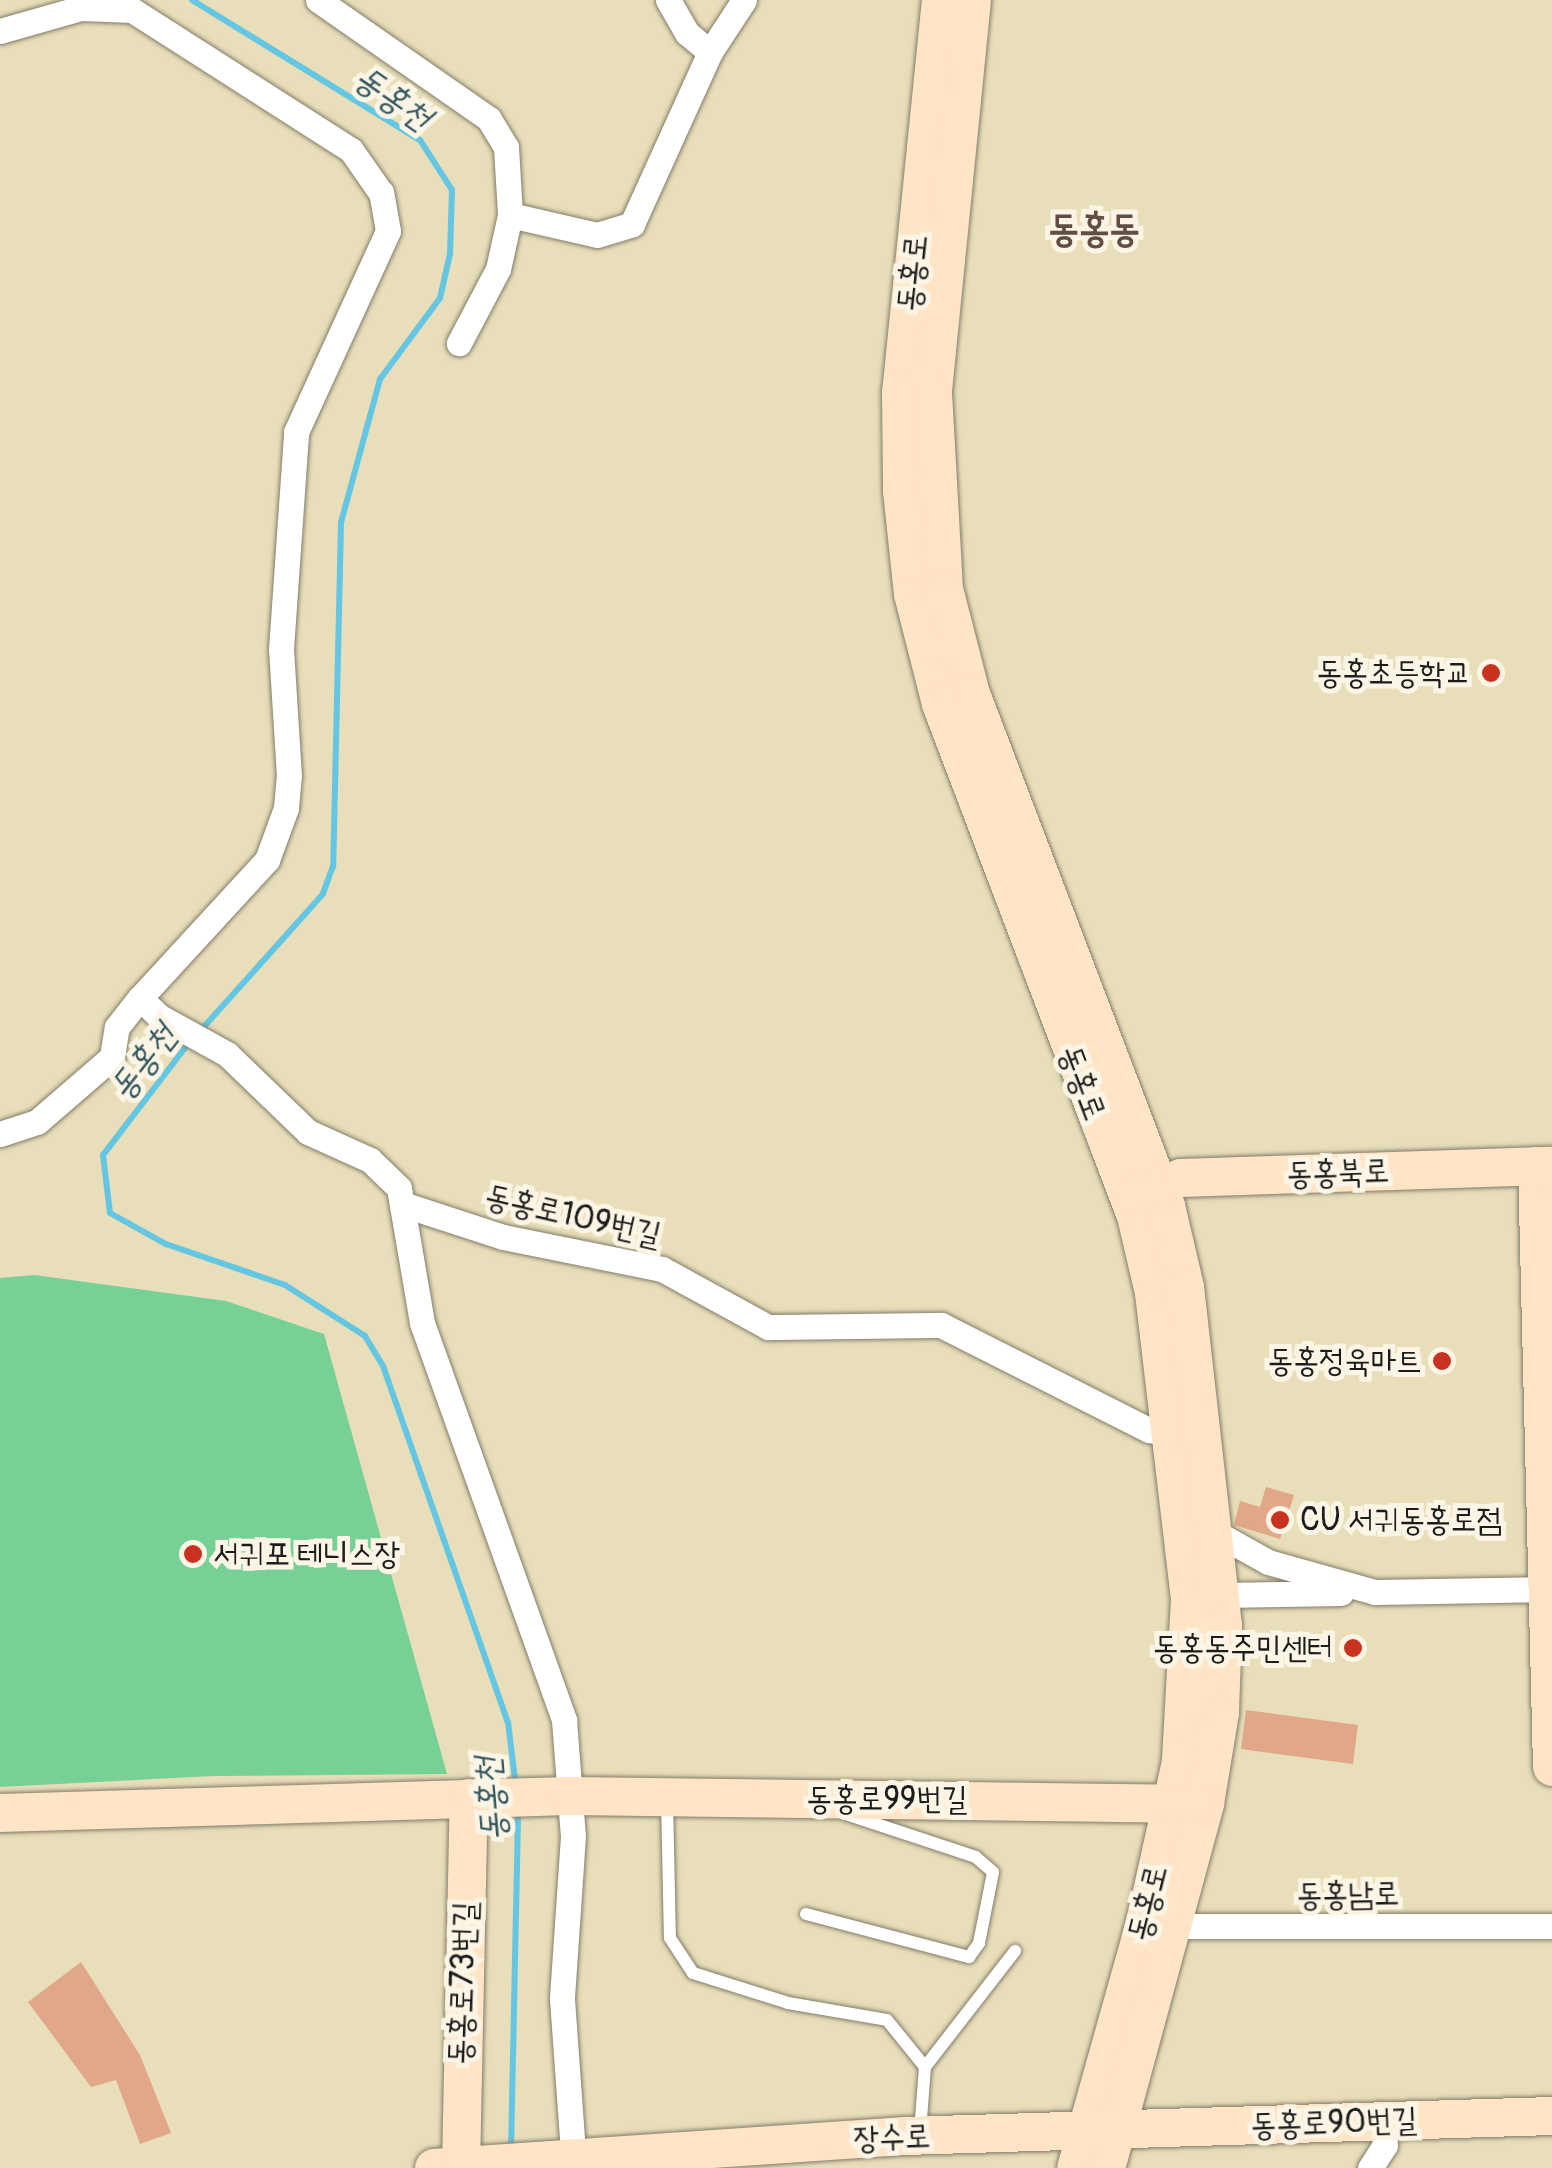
<!DOCTYPE html>
<meta charset="utf-8">
<style>
body{margin:0}
#map{position:relative;width:1552px;height:2168px;overflow:hidden;background:#e8deb9;font-family:Pangolin,"Poor Story",sans-serif}
div>[style]{position:absolute}
.green>*{inset:0;background:#77d096}
.stream>*{height:6px;margin:-3px;padding:0 3px;transform-origin:3px;border-radius:3px;background:#64c6e2}
.building>*{inset:0;background:#e0a788}
.roads{filter:drop-shadow(0 0 2px #827d6a) drop-shadow(0 0 2px #827d6a)}
.lane>*{height:12px;margin:-6px;padding:0 6px;transform-origin:6px;border-radius:6px;background:#fff}
.street>*{height:25px;margin:-12.5px;padding:0 12.5px;transform-origin:12.5px;border-radius:12.5px;background:#fff}
.secondary>*{height:38px;margin:-19px;padding:0 19px;transform-origin:19px;border-radius:19px;background:#ffe4c6}
.dots>*{width:28px;height:28px;translate:-50% -50%;box-sizing:border-box;border:5px solid #fcf5e5;border-radius:50%}
span{translate:-50% -50%;white-space:nowrap;text-align:center;line-height:1.15;-webkit-text-stroke:10px #fcf5e5;paint-order:stroke}
.street-label{font-size:32px;color:#1c1c1c}
.poi-label{font-size:32px;color:#1c1c1c}
.right{translate:-100% -50%;text-align:right}
.left{translate:0 -50%;text-align:left}
.water-label{font-size:35px;color:#355861;font-style:italic}
.quarter-label{font-size:38px;color:#614d42;font-weight:700}
</style>
<div id="map">
<div class="green">
<i style="clip-path:polygon(34px 1275px,226px 1301px,324px 1334px,447px 1774px,213px 1776px,0 1787px,0 1278px)"></i>
</div>
<div class="stream">
<i style="left:192px;top:0;width:268px;rotate:31.6deg"></i>
<i style="left:420px;top:140px;width:59px;rotate:57.4deg"></i>
<i style="left:452px;top:190px;width:64px;rotate:91.8deg"></i>
<i style="left:450px;top:254px;width:45px;rotate:102.8deg"></i>
<i style="left:440px;top:298px;width:101px;rotate:126.5deg"></i>
<i style="left:380px;top:379px;width:149px;rotate:105.2deg"></i>
<i style="left:341px;top:523px;width:343px;rotate:91.3deg"></i>
<i style="left:333px;top:866px;width:30px;rotate:110deg"></i>
<i style="left:323px;top:894px;width:184px;rotate:131.9deg"></i>
<i style="left:191px;top:1040px;width:145px;rotate:127.4deg"></i>
<i style="left:103px;top:1155px;width:58px;rotate:83.1deg"></i>
<i style="left:110px;top:1213px;width:64px;rotate:29deg"></i>
<i style="left:166px;top:1244px;width:126px;rotate:19deg"></i>
<i style="left:285px;top:1285px;width:95px;rotate:32.5deg"></i>
<i style="left:365px;top:1336px;width:35px;rotate:59deg"></i>
<i style="left:383px;top:1366px;width:377px;rotate:70.7deg"></i>
<i style="left:508px;top:1722px;width:65px;rotate:83deg"></i>
<i style="left:511px;top:2151px;width:342px;rotate:-88.8deg"></i>
</div>
<div class="building">
<i style="clip-path:polygon(1266px 1487px,1294px 1495px,1280px 1539px,1234px 1525px,1240px 1501px,1260px 1507px)"></i>
<i style="clip-path:polygon(1246px 1710px,1358px 1725px,1353px 1764px,1241px 1749px)"></i>
<i style="clip-path:polygon(81px 1962px,140px 2055px,171px 2133px,140px 2144px,116px 2080px,91px 2087px,28px 2002px)"></i>
</div>
<div class="roads">
<div class="lane">
<i style="left:667px;top:1799px;width:139px;rotate:88.8deg"></i>
<i style="left:670px;top:1938px;width:42px;rotate:56.7deg"></i>
<i style="left:693px;top:1973px;width:100px;rotate:17.5deg"></i>
<i style="left:788px;top:2003px;width:100px;rotate:9.7deg"></i>
<i style="left:887px;top:2020px;width:60px;rotate:51deg"></i>
<i style="left:925px;top:2067px;width:65px;rotate:94.4deg"></i>
<i style="left:806px;top:1914px;width:169px;rotate:14.8deg"></i>
<i style="left:969px;top:1957px;width:17px;rotate:-54deg"></i>
<i style="left:979px;top:1943px;width:72px;rotate:-78.8deg"></i>
<i style="left:993px;top:1872px;width:23px;rotate:-139deg"></i>
<i style="left:976px;top:1857px;width:153px;rotate:-161.7deg"></i>
<i style="left:925px;top:2067px;width:147px;rotate:-52.2deg"></i>
</div>
<div class="street">
<i style="left:318px;top:0;width:208px;rotate:34.8deg"></i>
<i style="left:489px;top:119px;width:33px;rotate:59deg"></i>
<i style="left:506px;top:147px;width:68px;rotate:86.6deg"></i>
<i style="left:510px;top:215px;width:55px;rotate:102.5deg"></i>
<i style="left:498px;top:269px;width:84px;rotate:117.8deg"></i>
<i style="left:668px;top:0;width:38px;rotate:60deg"></i>
<i style="left:687px;top:33px;width:30px;rotate:40deg"></i>
<i style="left:0;top:31px;width:84px;rotate:-15.9deg"></i>
<i style="left:81px;top:8px;width:51px;rotate:2.2deg"></i>
<i style="left:510px;top:215px;width:89px;rotate:12.9deg"></i>
<i style="left:597px;top:235px;width:37px;rotate:-17deg"></i>
<i style="left:632px;top:224px;width:189px;rotate:-65.6deg"></i>
<i style="left:710px;top:52px;width:62px;rotate:-56.8deg"></i>
<i style="left:140px;top:998px;width:28px;rotate:44deg"></i>
<i style="left:160px;top:1017px;width:77px;rotate:28.9deg"></i>
<i style="left:227px;top:1054px;width:112px;rotate:43.9deg"></i>
<i style="left:308px;top:1132px;width:68px;rotate:24.3deg"></i>
<i style="left:370px;top:1160px;width:40px;rotate:44deg"></i>
<i style="left:399px;top:1188px;width:137px;rotate:80.3deg"></i>
<i style="left:422px;top:1323px;width:422px;rotate:70.3deg"></i>
<i style="left:564px;top:1720px;width:116px;rotate:85.6deg"></i>
<i style="left:573px;top:1836px;width:163px;rotate:93.9deg"></i>
<i style="left:562px;top:1999px;width:169px;rotate:85.9deg"></i>
<i style="left:0;top:1134px;width:39px;rotate:-18deg"></i>
<i style="left:37px;top:1122px;width:99px;rotate:-40.9deg"></i>
<i style="left:112px;top:1057px;width:30px;rotate:-81deg"></i>
<i style="left:117px;top:1027px;width:37px;rotate:-52deg"></i>
<i style="left:140px;top:998px;width:188px;rotate:-47.4deg"></i>
<i style="left:267px;top:860px;width:55px;rotate:-69.9deg"></i>
<i style="left:286px;top:808px;width:32px;rotate:-85deg"></i>
<i style="left:289px;top:776px;width:127px;rotate:-93.6deg"></i>
<i style="left:281px;top:649px;width:218px;rotate:-86deg"></i>
<i style="left:296px;top:432px;width:221px;rotate:-65.4deg"></i>
<i style="left:388px;top:231px;width:39px;rotate:-100deg"></i>
<i style="left:381px;top:193px;width:52px;rotate:-124.9deg"></i>
<i style="left:351px;top:150px;width:260px;rotate:-147.4deg"></i>
<i style="left:402px;top:1204px;width:106px;rotate:18.1deg"></i>
<i style="left:503px;top:1237px;width:162px;rotate:11.4deg"></i>
<i style="left:662px;top:1269px;width:121px;rotate:28.7deg"></i>
<i style="left:768px;top:1327px;width:173px;rotate:-0.7deg"></i>
<i style="left:941px;top:1325px;width:233px;rotate:26.8deg"></i>
<i style="left:1149px;top:1430px;width:21px;rotate:8deg"></i>
<i style="left:1216px;top:1533px;width:60px;rotate:29.1deg"></i>
<i style="left:1268px;top:1562px;width:111px;rotate:15.7deg"></i>
<i style="left:1375px;top:1592px;width:177px;rotate:-1deg"></i>
<i style="left:1221px;top:1595px;width:120px;rotate:-1deg"></i>
<i style="left:1159px;top:1926px;width:393px"></i>
<i style="left:1370px;top:2168px;width:27px;rotate:-57deg"></i>
<i style="left:1385px;top:2145px;width:25px;rotate:-95deg"></i>
</div>
<div class="secondary">
<i style="left:941px;top:0;width:393px;rotate:95.8deg"></i>
<i style="left:901px;top:391px;width:100px;rotate:89.4deg"></i>
<i style="left:902px;top:491px;width:104px;rotate:83.9deg"></i>
<i style="left:913px;top:594px;width:114px;rotate:75.7deg"></i>
<i style="left:941px;top:704px;width:548px;rotate:69.15deg"></i>
<i style="left:1136px;top:1216px;width:79px;rotate:76.8deg"></i>
<i style="left:1154px;top:1293px;width:308px;rotate:83.3deg"></i>
<i style="left:1190px;top:1599px;width:163px;rotate:93.2deg"></i>
<i style="left:1181px;top:1762px;width:165px;rotate:102.6deg"></i>
<i style="left:1145px;top:1923px;width:255px;rotate:105.7deg"></i>
<i style="left:972px;top:0;width:395px;rotate:95.7deg"></i>
<i style="left:933px;top:393px;width:196px;rotate:86.8deg"></i>
<i style="left:944px;top:589px;width:108px;rotate:75.6deg"></i>
<i style="left:971px;top:694px;width:548px;rotate:69.15deg"></i>
<i style="left:1166px;top:1206px;width:83px;rotate:76.8deg"></i>
<i style="left:1185px;top:1287px;width:341px;rotate:83.6deg"></i>
<i style="left:1223px;top:1626px;width:87px;rotate:92deg"></i>
<i style="left:1220px;top:1713px;width:92px;rotate:99.4deg"></i>
<i style="left:1205px;top:1804px;width:377px;rotate:105.2deg"></i>
<i style="left:1537px;top:1166px;width:601px;rotate:88.57deg"></i>
<i style="left:1135px;top:1194px;width:49px;rotate:-19.2deg"></i>
<i style="left:1181px;top:1178px;width:371px;rotate:-1.9deg"></i>
<i style="left:0;top:1813px;width:569px;rotate:-1.71deg"></i>
<i style="left:569px;top:1796px;width:628px;rotate:0.73deg"></i>
<i style="left:434px;top:2168px;width:472px;rotate:-3.9deg"></i>
<i style="left:905px;top:2136px;width:647px;rotate:-1.77deg"></i>
<i style="left:461px;top:2168px;width:370px;rotate:-88.8deg"></i>
</div>
</div>
<div class="dots">
<i style="left:1491px;top:673px;background:#c8321e"></i>
<i style="left:1442px;top:1361px;background:#c8321e"></i>
<i style="left:1280px;top:1520px;background:#c8321e"></i>
<i style="left:193px;top:1554px;background:#c8321e"></i>
<i style="left:1353px;top:1648px;background:#c8321e"></i>
</div>
<div class="street-label">
<span style="left:913px;top:273px;rotate:-84deg">동홍로</span>
<span style="left:1082px;top:1083px;rotate:69deg">동홍로</span>
<span style="left:1338px;top:1173px;rotate:-2deg">동홍북로</span>
<span style="left:573px;top:1216px;rotate:13deg">동홍로109번길</span>
<span style="left:887px;top:1799px">동홍로99번길</span>
<span style="left:1348px;top:1895px;rotate:-1deg">동홍남로</span>
<span style="left:1148px;top:1903px;rotate:-76deg">동홍로</span>
<span style="left:463px;top:1983px;rotate:-88deg">동홍로73번길</span>
<span style="left:1334px;top:2123px;rotate:-2deg">동홍로90번길</span>
<span style="left:892px;top:2138px;rotate:-2deg">장수로</span>
</div>
<div class="poi-label">
<span class="right" style="left:1471px;top:673px">동홍초등학교</span>
<span class="right" style="left:1422px;top:1361px">동홍정육마트</span>
<span class="left" style="left:1300px;top:1520px">CU 서귀동홍로점</span>
<span class="left" style="left:213px;top:1554px">서귀포 테니스장</span>
<span class="right" style="left:1333px;top:1648px">동홍동주민센터</span>
</div>
<div class="water-label">
<span style="left:393px;top:98px;rotate:35deg">동홍천</span>
<span style="left:143px;top:1062px;rotate:-52deg">동홍천</span>
<span style="left:491px;top:1799px;rotate:-95deg">동홍천</span>
</div>
<div class="quarter-label">
<span style="left:1094px;top:230px">동홍동</span>
</div>
</div>
